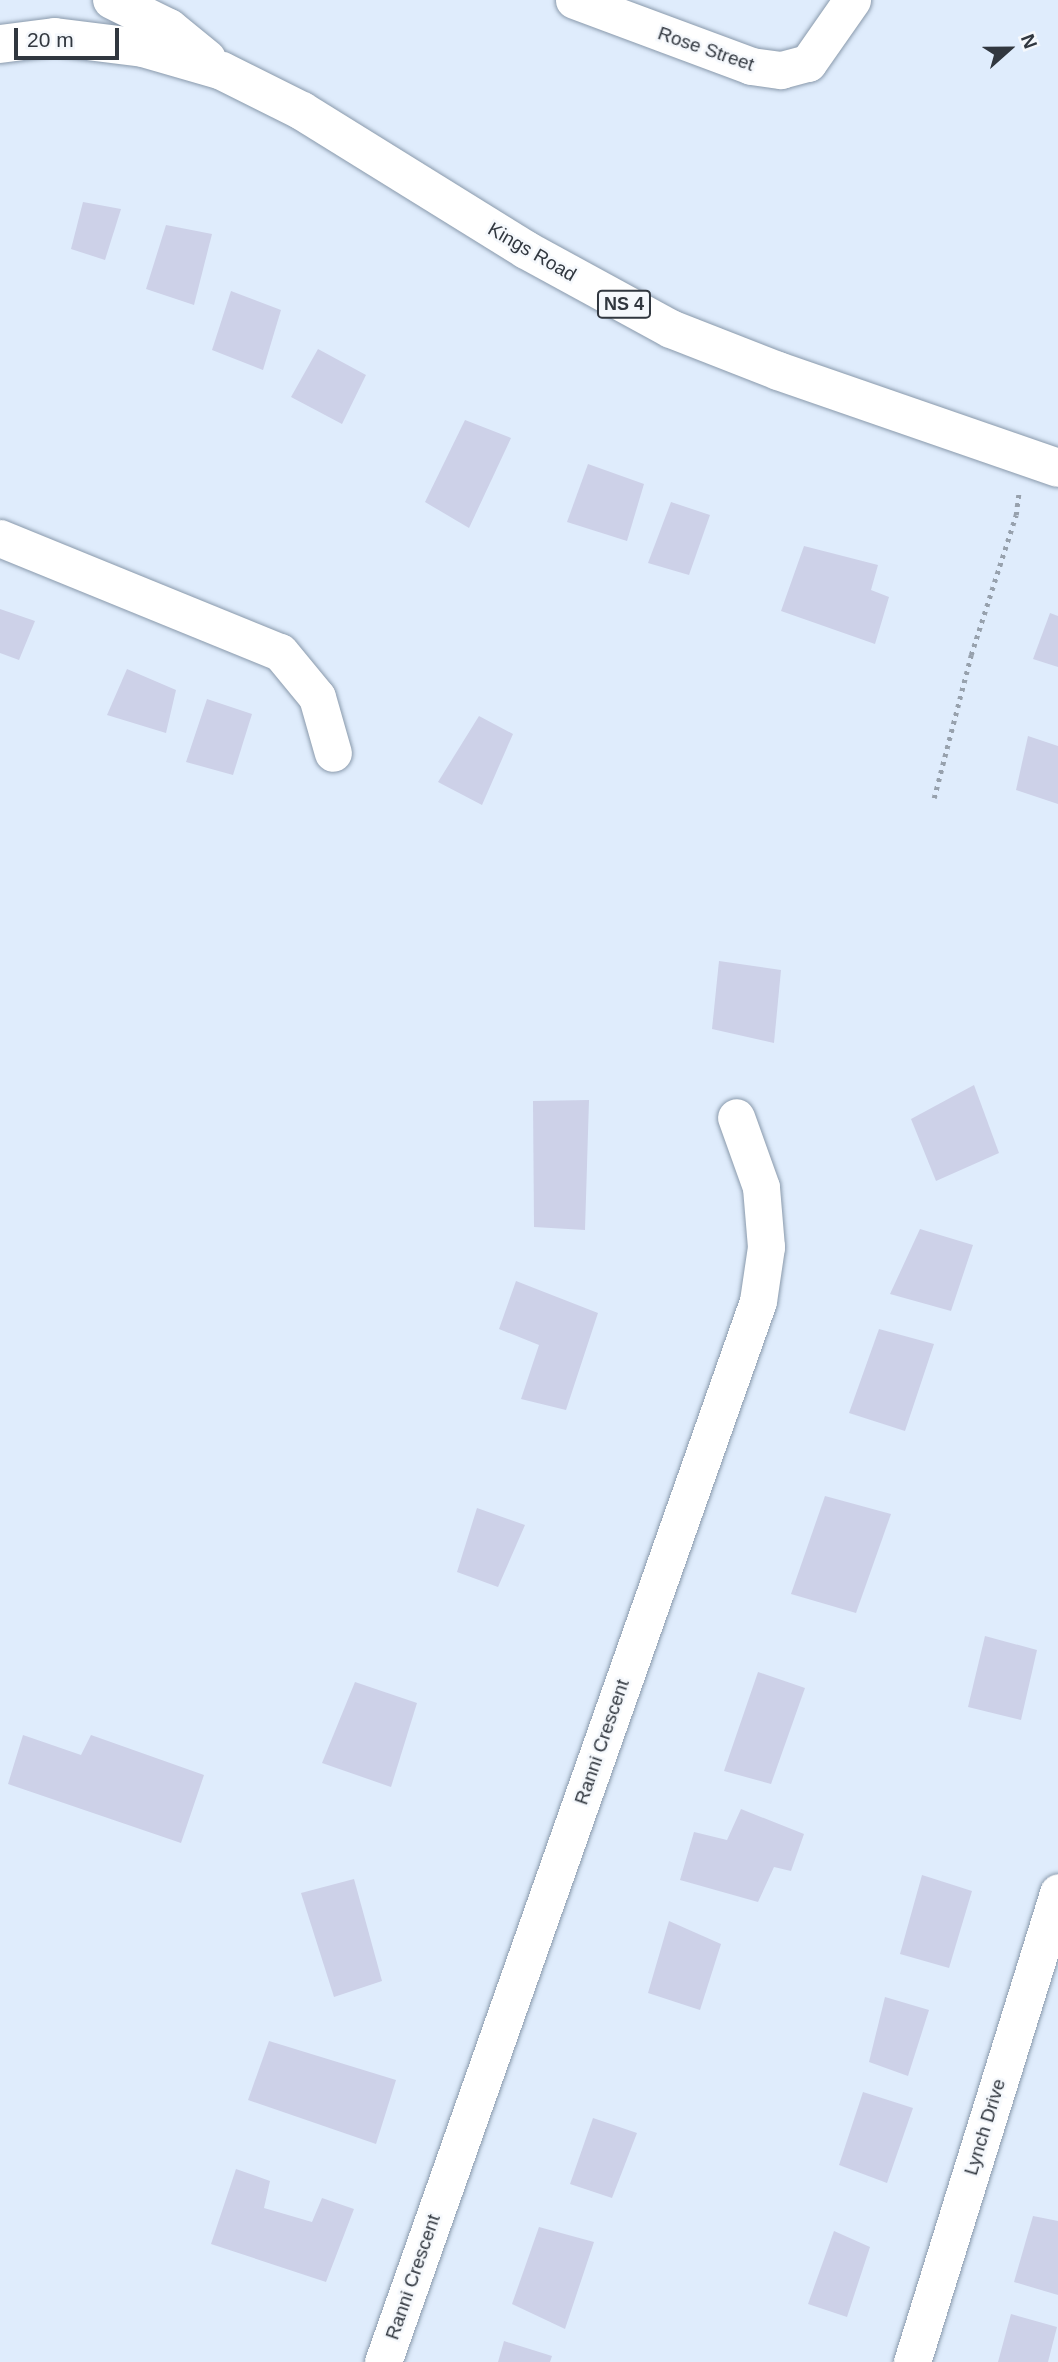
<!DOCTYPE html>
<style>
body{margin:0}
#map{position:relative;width:1058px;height:2362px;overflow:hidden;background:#dfecfc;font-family:Helvetica,sans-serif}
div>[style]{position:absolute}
.building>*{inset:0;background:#cdd1e8}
.path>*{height:4.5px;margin-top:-2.25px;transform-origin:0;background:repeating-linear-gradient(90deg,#97a1ad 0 3.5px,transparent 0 8.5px)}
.roads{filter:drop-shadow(0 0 2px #8999ab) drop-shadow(0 0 2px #8999ab)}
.minor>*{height:37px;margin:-18.5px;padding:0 18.5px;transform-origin:18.5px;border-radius:18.5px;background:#fff}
.primary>*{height:38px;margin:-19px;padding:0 19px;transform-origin:19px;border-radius:19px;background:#fff}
span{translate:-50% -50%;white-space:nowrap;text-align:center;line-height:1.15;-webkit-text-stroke:5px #f5f8fc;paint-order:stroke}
.shield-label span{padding:2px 5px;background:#f5f8fc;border:2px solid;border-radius:5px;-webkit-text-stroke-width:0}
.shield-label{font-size:18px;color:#31373f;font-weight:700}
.street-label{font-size:19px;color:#31373f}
.north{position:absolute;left:974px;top:14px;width:70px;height:70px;-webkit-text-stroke:5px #f5f8fc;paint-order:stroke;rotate:69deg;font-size:19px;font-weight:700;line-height:28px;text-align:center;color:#31373f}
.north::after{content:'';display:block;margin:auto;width:24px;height:32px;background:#31373f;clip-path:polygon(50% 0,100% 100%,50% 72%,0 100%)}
.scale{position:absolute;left:14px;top:28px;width:105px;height:32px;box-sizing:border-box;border:4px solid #31373f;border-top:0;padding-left:9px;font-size:21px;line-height:24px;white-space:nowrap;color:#31373f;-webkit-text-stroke:5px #f5f8fc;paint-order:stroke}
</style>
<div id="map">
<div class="building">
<i style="clip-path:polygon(83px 202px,121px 209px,105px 260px,71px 249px)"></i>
<i style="clip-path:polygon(166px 225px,212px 234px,194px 305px,146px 289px)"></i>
<i style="clip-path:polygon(231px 291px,281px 310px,263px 370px,212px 350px)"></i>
<i style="clip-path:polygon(318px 349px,366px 375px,342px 424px,291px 397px)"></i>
<i style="clip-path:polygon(465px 420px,511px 438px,469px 528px,425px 502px)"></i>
<i style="clip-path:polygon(588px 464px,644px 484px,627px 541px,567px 522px)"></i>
<i style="clip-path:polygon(671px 502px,710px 515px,689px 575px,648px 563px)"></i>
<i style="clip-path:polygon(804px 546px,878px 565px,871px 590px,889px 597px,875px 644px,781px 611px)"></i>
<i style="clip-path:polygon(0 609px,35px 621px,19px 660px,0 653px)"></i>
<i style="clip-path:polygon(1050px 613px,1058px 616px,1058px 667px,1033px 659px)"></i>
<i style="clip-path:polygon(127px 669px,176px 690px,166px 733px,107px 715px)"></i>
<i style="clip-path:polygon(207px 699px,252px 714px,233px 775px,186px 762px)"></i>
<i style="clip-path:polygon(479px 716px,513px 734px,482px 805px,438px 782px)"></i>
<i style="clip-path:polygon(1028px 736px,1058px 746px,1058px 804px,1016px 790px)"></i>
<i style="clip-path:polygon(719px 961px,781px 970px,774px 1043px,712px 1029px)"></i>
<i style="clip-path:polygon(974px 1085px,999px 1153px,936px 1181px,911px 1119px)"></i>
<i style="clip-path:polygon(589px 1100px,585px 1230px,534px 1227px,533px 1101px)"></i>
<i style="clip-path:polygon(920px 1229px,973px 1245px,951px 1311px,890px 1294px)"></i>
<i style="clip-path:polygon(516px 1281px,598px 1313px,566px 1410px,521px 1399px,539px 1345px,499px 1329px)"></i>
<i style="clip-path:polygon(879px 1329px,934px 1344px,905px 1431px,849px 1413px)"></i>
<i style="clip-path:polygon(825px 1496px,891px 1514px,856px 1613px,791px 1594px)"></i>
<i style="clip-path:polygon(477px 1508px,525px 1525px,498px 1587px,457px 1572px)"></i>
<i style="clip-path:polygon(985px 1636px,1037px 1650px,1021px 1720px,968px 1707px)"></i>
<i style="clip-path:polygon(758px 1672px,805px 1688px,771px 1784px,724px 1771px)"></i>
<i style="clip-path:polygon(355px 1682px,417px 1703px,391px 1787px,322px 1763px)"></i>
<i style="clip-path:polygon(23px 1735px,81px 1755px,91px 1735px,204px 1775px,181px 1843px,8px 1784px)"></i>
<i style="clip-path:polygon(741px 1809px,804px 1834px,791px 1871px,774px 1867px,758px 1902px,680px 1880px,694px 1832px,727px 1840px)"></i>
<i style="clip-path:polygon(922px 1875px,972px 1891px,949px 1968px,900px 1954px)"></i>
<i style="clip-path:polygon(354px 1879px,382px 1981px,334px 1997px,301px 1893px)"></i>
<i style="clip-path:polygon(669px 1921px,721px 1944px,700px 2010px,648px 1993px)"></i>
<i style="clip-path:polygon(885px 1997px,929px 2010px,908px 2076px,869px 2062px)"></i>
<i style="clip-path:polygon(269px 2041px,396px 2080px,376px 2144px,248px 2100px)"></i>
<i style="clip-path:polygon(863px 2092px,913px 2108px,887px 2183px,839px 2165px)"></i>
<i style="clip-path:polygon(593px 2118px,637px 2133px,612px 2198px,570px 2184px)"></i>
<i style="clip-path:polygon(236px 2169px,270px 2181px,264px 2208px,312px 2222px,322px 2198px,354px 2209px,326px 2282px,211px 2244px)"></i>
<i style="clip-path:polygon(1033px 2216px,1058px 2221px,1058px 2295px,1014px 2282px)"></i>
<i style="clip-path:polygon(539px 2227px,594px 2242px,565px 2329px,512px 2304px)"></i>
<i style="clip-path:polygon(834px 2231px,870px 2247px,847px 2317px,808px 2304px)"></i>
<i style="clip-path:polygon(1011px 2314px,1057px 2327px,1048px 2362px,998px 2362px)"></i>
<i style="clip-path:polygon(504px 2341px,552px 2356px,550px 2362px,498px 2362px)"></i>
</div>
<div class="path">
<i style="left:934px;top:798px;width:148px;rotate:-75.5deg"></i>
<i style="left:971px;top:655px;width:147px;rotate:-72.2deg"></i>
<i style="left:1016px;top:515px;width:23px;rotate:-83deg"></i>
</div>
<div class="roads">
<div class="minor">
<i style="left:574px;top:0;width:189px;rotate:20.4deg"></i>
<i style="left:751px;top:66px;width:30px;rotate:8deg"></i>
<i style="left:781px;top:70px;width:28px;rotate:-15deg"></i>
<i style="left:808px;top:63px;width:77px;rotate:-55.1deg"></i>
<i style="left:0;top:538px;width:302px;rotate:22.2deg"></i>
<i style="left:280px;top:652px;width:58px;rotate:50.6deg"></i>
<i style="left:317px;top:697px;width:58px;rotate:74.1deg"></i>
<i style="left:383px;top:2362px;width:1125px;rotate:-70.53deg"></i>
<i style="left:758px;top:1301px;width:55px;rotate:-81.6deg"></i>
<i style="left:766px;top:1247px;width:60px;rotate:-94.8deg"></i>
<i style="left:761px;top:1187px;width:74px;rotate:-109.7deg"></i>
<i style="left:912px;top:2362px;width:492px;rotate:-72.7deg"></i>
</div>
<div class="primary">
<i style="left:112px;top:0;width:64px;rotate:26.2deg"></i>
<i style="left:169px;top:28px;width:49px;rotate:39.2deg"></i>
<i style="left:0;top:44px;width:55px;rotate:-7.3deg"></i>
<i style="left:55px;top:37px;width:89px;rotate:7.1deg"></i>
<i style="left:143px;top:48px;width:82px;rotate:16.2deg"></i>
<i style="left:222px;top:71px;width:89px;rotate:26.6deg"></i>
<i style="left:302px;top:111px;width:264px;rotate:31.8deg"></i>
<i style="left:526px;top:250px;width:165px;rotate:28.6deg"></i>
<i style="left:671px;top:329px;width:115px;rotate:21.4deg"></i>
<i style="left:778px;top:371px;width:296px;rotate:19.1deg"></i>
</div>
</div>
<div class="shield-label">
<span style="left:624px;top:304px">NS 4</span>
</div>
<div class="street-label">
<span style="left:706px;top:49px;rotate:19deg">Rose Street</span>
<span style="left:532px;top:252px;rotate:30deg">Kings Road</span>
<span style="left:602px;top:1742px;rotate:-71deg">Ranni Crescent</span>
<span style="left:985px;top:2127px;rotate:-73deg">Lynch Drive</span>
<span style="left:413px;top:2277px;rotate:-71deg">Ranni Crescent</span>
</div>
<div class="north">N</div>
<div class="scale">20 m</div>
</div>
